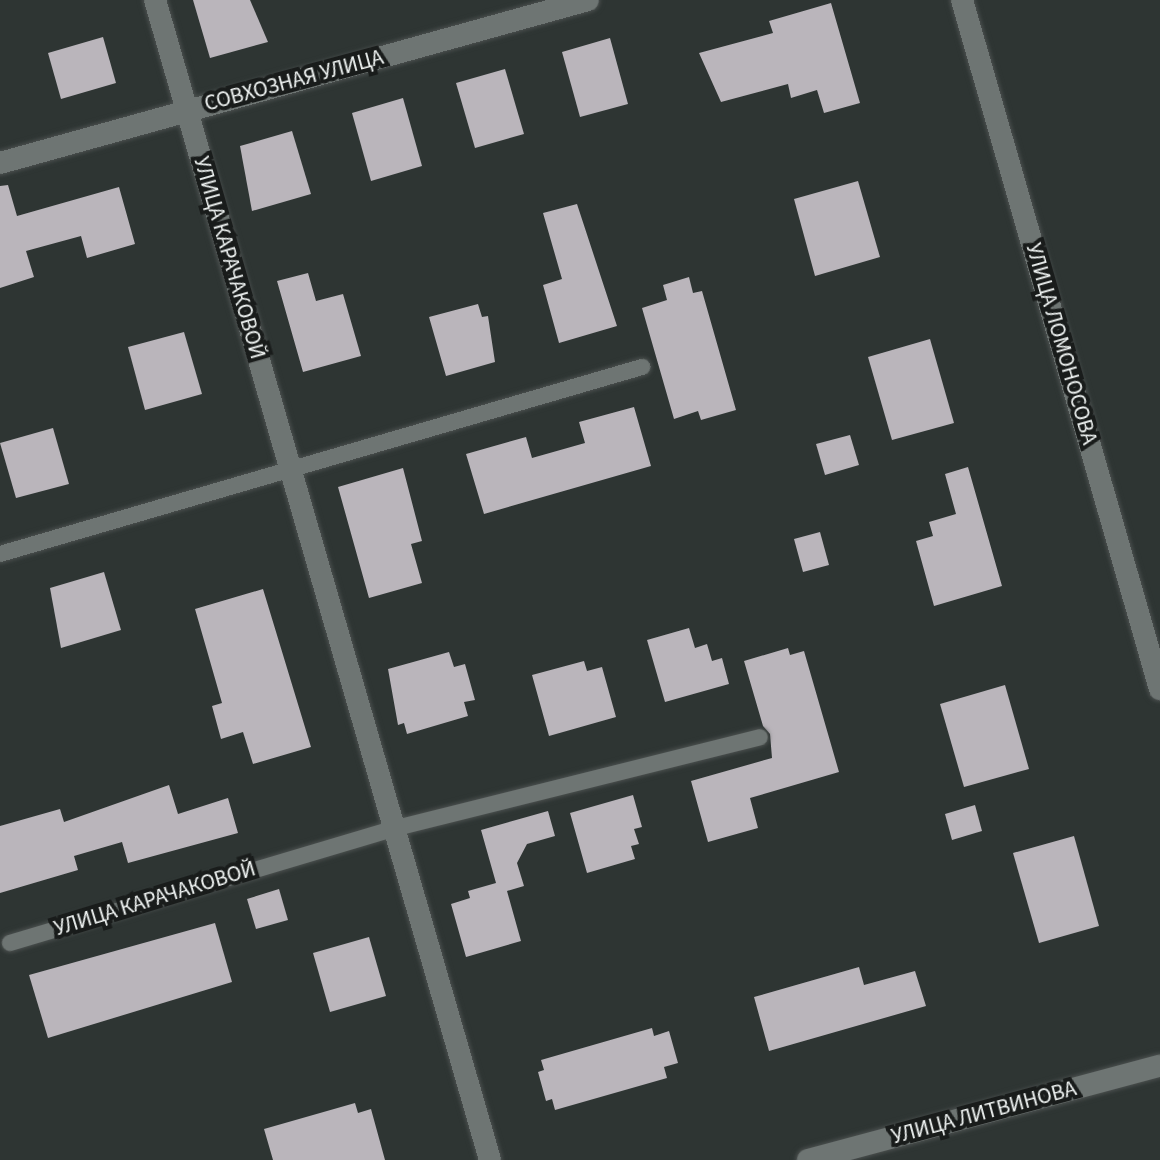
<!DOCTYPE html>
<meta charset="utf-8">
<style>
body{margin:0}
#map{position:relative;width:1160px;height:1160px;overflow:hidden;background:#2e3533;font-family:"Source Sans 3",sans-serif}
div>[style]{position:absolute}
.building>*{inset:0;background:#bab5bb}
.roads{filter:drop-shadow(0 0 2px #4b504f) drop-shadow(0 0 2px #4b504f)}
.service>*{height:16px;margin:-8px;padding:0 8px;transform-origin:8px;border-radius:8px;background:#6e7573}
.minor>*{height:22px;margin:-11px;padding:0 11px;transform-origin:11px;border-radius:11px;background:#6e7573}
.tertiary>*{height:22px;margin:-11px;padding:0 11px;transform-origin:11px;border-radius:11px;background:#6e7573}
span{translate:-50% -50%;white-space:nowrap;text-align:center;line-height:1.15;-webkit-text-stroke:8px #191c1b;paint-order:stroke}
.street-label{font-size:22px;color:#f1f5f4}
</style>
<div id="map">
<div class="building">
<i style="clip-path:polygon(193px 0,250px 0,268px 42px,210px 58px)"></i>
<i style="clip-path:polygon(831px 3px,860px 103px,824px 113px,817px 90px,791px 98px,788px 84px,721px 102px,699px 53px,773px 33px,769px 21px)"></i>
<i style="clip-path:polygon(103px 37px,116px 83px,61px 99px,48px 53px)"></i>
<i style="clip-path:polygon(610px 38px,628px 104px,580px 117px,562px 52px)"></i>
<i style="clip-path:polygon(505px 69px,524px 134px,475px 148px,456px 83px)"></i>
<i style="clip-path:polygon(403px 98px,422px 166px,371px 181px,352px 113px)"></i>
<i style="clip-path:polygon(292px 131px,311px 194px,252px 211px,240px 146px)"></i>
<i style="clip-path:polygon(858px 181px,880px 257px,815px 276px,794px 199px)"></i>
<i style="clip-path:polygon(8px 185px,17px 216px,119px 187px,135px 244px,87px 258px,81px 236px,26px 251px,34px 277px,0 288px,0 186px)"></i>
<i style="clip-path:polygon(577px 204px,617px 326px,559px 343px,543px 285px,562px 279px,543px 213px)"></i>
<i style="clip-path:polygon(308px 273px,316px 301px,343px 294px,361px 356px,303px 372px,277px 281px)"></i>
<i style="clip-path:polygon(689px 277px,693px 293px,702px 291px,736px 410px,701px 420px,698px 411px,674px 419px,642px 308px,667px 300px,663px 285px)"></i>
<i style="clip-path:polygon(478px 304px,482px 317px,488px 316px,495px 362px,446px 376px,429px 317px)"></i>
<i style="clip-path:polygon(184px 332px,202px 394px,145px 410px,128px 347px)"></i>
<i style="clip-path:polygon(930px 339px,954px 423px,892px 440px,868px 357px)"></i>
<i style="clip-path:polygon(634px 407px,651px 466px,484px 514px,466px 454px,526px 437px,532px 458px,585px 443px,579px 422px)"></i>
<i style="clip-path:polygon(53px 428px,69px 484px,16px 498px,0 443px)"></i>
<i style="clip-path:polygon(850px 435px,859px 465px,825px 475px,816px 444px)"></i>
<i style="clip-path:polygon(968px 467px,1002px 586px,934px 606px,916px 541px,933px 536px,929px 522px,956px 514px,945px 474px)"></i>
<i style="clip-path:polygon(403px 468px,422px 541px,411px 544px,422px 583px,369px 598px,338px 487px)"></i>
<i style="clip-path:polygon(820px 532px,829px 565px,803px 572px,794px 539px)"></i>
<i style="clip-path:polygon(104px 572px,121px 630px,61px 648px,50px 588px)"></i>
<i style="clip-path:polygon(263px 589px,311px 747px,253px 764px,243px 732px,221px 739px,212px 706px,222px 703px,195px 609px)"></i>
<i style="clip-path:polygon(689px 628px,695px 648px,707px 644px,712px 661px,722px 658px,729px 684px,665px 702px,647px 640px)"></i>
<i style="clip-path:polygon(788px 648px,790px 655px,804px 651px,839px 772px,750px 798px,758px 828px,708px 842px,691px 781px,772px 758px,770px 734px,763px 726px,744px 661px)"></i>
<i style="clip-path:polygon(449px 652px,454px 667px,465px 664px,475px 700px,464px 702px,468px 716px,407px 734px,404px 723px,398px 725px,388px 669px)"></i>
<i style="clip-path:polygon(584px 661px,587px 671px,602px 667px,616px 717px,549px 736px,532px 675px)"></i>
<i style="clip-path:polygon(1005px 685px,1029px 769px,964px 787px,940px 704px)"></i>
<i style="clip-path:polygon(169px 785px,178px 814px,228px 798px,238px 833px,128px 863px,122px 842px,74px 856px,78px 870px,0 893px,0 826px,60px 809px,64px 822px)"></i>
<i style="clip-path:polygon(633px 795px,642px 827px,634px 829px,639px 844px,631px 846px,635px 859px,587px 873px,570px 813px)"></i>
<i style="clip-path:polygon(975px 805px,982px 831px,952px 840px,945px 814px)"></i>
<i style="clip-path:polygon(548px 811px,555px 836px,527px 844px,517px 863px,524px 886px,507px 891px,521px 941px,466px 957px,451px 904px,470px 898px,468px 891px,496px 883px,481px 830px)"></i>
<i style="clip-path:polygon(1074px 836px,1099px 926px,1039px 943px,1013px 853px)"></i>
<i style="clip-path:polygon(279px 889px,288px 920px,256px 929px,247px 899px)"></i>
<i style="clip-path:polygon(215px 923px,232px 982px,48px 1038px,29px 975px)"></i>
<i style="clip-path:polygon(369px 937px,386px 996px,330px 1012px,313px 953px)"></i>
<i style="clip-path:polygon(859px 967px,864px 985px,915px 971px,926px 1006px,769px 1051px,754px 997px)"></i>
<i style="clip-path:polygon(652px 1028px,654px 1036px,669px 1031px,678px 1063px,664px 1067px,667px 1078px,555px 1110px,552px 1099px,546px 1101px,538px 1072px,544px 1070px,541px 1060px)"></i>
<i style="clip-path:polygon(355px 1103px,358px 1113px,371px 1109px,385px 1160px,273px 1160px,264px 1129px)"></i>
</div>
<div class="roads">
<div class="service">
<i style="left:0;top:554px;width:669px;rotate:-16.24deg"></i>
<i style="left:10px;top:943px;width:399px;rotate:-16.6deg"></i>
<i style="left:392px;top:829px;width:379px;rotate:-14deg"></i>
</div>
<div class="minor">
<i style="left:155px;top:0;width:1207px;rotate:73.89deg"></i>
<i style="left:0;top:163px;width:610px;rotate:-15.49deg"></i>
<i style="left:808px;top:1160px;width:364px;rotate:-15deg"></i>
</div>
<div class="tertiary">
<i style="left:962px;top:0;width:717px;rotate:73.97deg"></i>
</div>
</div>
<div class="street-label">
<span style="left:294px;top:81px;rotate:-15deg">СОВХОЗНАЯ УЛИЦА</span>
<span style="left:229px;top:258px;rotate:74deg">УЛИЦА КАРАЧАКОВОЙ</span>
<span style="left:1061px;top:344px;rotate:74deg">УЛИЦА ЛОМОНОСОВА</span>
<span style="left:155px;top:899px;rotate:-17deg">УЛИЦА КАРАЧАКОВОЙ</span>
<span style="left:984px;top:1113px;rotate:-15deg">УЛИЦА ЛИТВИНОВА</span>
</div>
</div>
